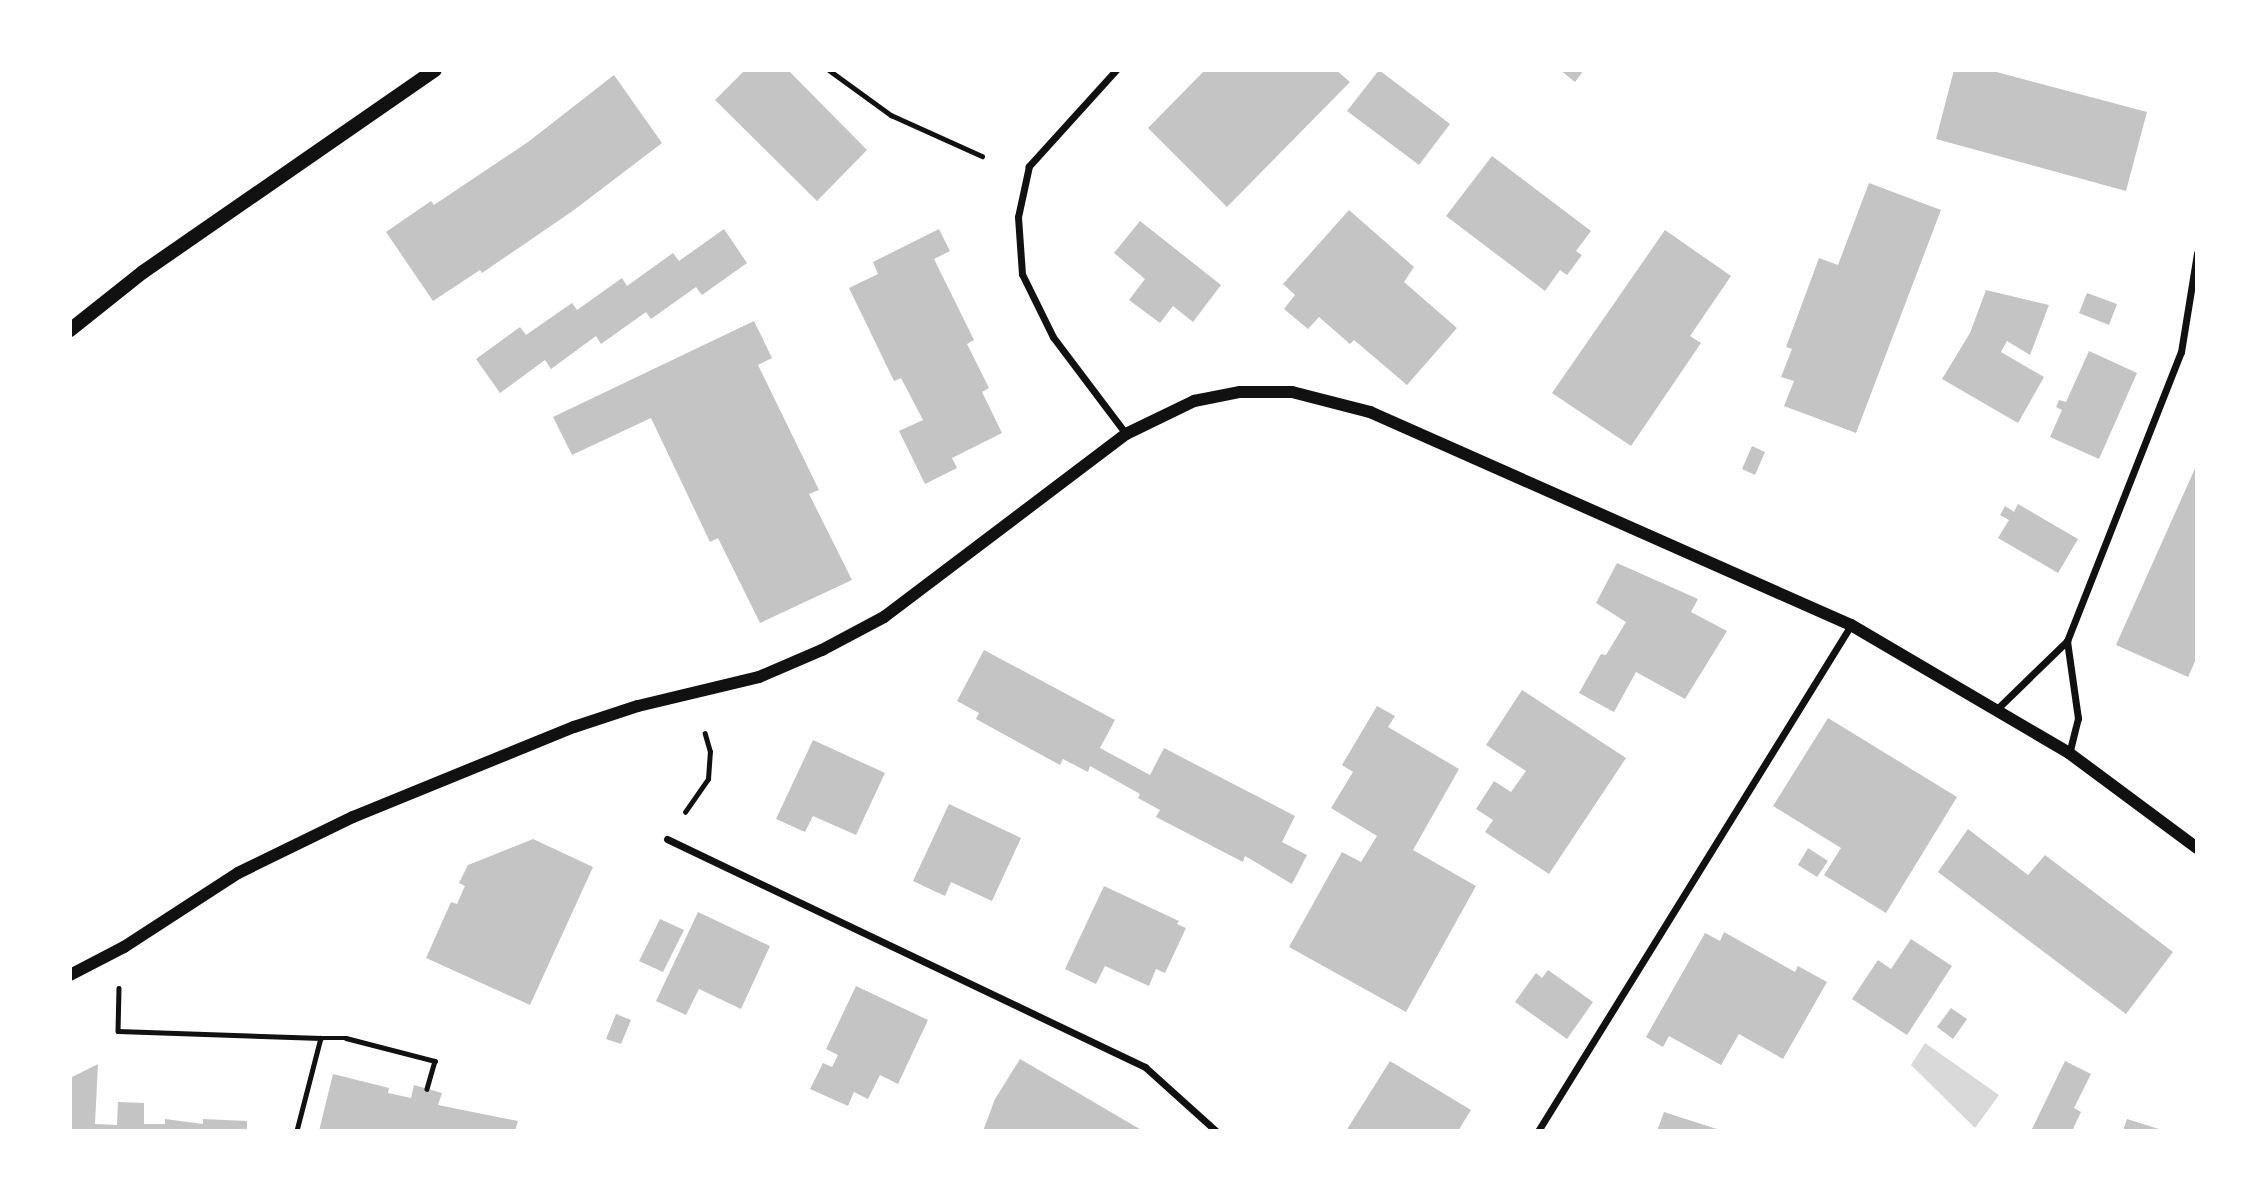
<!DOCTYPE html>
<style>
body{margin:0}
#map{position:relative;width:2267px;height:1201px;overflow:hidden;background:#fff;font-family:Figtree,sans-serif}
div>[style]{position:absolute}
.water>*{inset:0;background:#d9d9d9}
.building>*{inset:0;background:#c4c4c4}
.path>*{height:4.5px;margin:-2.25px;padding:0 2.25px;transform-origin:2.25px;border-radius:2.25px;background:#111}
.minor>*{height:7px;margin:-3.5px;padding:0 3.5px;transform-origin:3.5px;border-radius:3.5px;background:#111}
.tertiary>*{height:12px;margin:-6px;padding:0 6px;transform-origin:6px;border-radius:6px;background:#111}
.secondary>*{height:14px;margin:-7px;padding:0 7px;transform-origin:7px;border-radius:7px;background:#111}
span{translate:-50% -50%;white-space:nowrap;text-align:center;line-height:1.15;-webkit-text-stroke:5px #fff;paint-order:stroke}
.frame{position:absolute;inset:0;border:72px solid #fff;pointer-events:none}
</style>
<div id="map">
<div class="water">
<i style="clip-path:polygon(1925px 1043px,1999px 1095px,1975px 1128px,1911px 1065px)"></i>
</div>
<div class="building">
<i style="clip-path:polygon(745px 70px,788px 70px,867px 150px,817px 201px,715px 100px)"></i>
<i style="clip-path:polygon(1205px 70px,1336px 70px,1350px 82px,1227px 207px,1148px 128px)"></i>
<i style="clip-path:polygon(1379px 70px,1450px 124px,1419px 165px,1347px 111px)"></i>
<i style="clip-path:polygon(1560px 70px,1584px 70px,1575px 82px)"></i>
<i style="clip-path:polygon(1954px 70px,1989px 70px,2147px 112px,2126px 191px,1936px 139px)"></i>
<i style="clip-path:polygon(614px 75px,662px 143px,574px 210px,482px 273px,480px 270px,433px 301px,386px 232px,431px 201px,434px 205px,528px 142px)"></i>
<i style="clip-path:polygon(1492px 156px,1591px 231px,1576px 251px,1582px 255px,1567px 275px,1560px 270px,1545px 291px,1446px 216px)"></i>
<i style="clip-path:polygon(1869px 183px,1941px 210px,1856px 433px,1784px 406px,1794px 381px,1781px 377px,1792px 349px,1786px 347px,1819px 258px,1838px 265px)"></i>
<i style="clip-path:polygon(1349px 210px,1414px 267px,1404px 282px,1457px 328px,1407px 385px,1354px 340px,1350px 344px,1319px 317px,1308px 329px,1284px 309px,1295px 295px,1283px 284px)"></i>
<i style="clip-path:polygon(1140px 221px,1221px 285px,1193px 322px,1173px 306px,1160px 323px,1129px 300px,1145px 279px,1114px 253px)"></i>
<i style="clip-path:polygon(724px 229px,747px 263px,702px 295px,696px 287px,651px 319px,646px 312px,601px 344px,596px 336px,551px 369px,545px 360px,500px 393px,476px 359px,520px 327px,526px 335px,572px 303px,577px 310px,622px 278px,627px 286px,673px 253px,679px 261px)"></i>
<i style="clip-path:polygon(939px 229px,950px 251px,934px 259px,974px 340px,967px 344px,989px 388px,982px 392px,1002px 433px,952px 458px,957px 468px,925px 484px,899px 431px,923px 420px,901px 378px,894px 381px,849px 288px,878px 274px,873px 262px)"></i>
<i style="clip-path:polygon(1665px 230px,1731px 276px,1690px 336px,1701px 343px,1631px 446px,1552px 393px)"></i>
<i style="clip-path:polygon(1986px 290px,2049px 305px,2030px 355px,2007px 341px,2001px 352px,2044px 377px,2018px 423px,1942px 379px,1970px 333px)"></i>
<i style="clip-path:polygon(2087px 293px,2117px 304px,2109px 325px,2079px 313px)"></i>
<i style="clip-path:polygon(754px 321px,772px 358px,758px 365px,819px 490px,809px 494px,852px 580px,760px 623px,718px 538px,710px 542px,651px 418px,572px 455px,553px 417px)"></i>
<i style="clip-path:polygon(2089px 351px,2137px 373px,2099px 459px,2050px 437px,2062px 410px,2056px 407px,2059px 400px,2066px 402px)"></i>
<i style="clip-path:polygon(1752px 446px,1765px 452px,1755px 475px,1742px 469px)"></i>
<i style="clip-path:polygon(2197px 464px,2197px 657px,2188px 677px,2116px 645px)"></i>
<i style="clip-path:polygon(2018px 504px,2078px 539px,2058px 573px,1998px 538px,2009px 520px,2000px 515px,2005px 506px,2014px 512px)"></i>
<i style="clip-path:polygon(1617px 563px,1698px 599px,1691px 612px,1727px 631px,1685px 699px,1636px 672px,1614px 712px,1579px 693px,1601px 654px,1606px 655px,1626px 622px,1596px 603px)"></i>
<i style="clip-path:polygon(984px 650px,1115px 720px,1100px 748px,1150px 775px,1164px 748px,1295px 816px,1282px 842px,1307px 855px,1292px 884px,1245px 856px,1243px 862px,1156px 817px,1160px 810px,1138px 798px,1140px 794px,1090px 766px,1088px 772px,1063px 759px,1060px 765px,976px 719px,979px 713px,957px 701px)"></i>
<i style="clip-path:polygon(1522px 690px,1626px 758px,1549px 874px,1485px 832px,1493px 820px,1476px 809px,1494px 781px,1511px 792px,1526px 771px,1486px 745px)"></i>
<i style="clip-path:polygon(1377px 706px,1395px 716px,1388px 727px,1459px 769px,1413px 850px,1476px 886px,1406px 1012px,1289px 947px,1342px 852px,1361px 862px,1377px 836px,1331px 808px,1353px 772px,1342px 765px)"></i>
<i style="clip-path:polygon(1828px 718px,1957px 797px,1886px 913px,1824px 875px,1841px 848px,1773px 806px)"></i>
<i style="clip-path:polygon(813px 740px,885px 773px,856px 835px,813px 816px,805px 832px,776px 819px)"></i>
<i style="clip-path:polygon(949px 804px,1021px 838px,992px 901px,951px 882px,945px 896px,913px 881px)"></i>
<i style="clip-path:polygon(1968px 829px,2028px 875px,2045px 855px,2173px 952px,2126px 1014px,1938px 872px)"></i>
<i style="clip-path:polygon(533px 839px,593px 867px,530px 1005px,426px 958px,451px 902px,457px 904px,465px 886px,459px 883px,468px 865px)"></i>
<i style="clip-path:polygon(1808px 848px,1828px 861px,1817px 877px,1798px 865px)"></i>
<i style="clip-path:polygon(1104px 886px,1179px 921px,1177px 924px,1186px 928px,1165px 973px,1156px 969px,1149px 986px,1105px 966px,1096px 984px,1065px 969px)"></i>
<i style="clip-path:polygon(698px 912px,770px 946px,741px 1009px,699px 989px,686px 1015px,656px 1001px)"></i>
<i style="clip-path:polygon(660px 919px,684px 930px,663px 972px,639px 961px)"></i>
<i style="clip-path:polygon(1724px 932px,1795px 972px,1798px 966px,1827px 982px,1783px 1059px,1739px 1034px,1721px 1065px,1669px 1036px,1663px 1047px,1646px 1037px,1705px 933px,1720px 941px)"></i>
<i style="clip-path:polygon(1911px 939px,1952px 966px,1907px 1035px,1852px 999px,1878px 960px,1891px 969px)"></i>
<i style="clip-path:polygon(1548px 970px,1593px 1002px,1567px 1039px,1515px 1002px,1536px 973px,1542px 978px)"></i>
<i style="clip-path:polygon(856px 986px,928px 1020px,898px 1084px,880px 1075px,868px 1099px,854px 1092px,848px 1106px,810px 1089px,823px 1063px,832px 1067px,838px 1055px,826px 1049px)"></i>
<i style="clip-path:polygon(1951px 1008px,1967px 1019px,1953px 1039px,1937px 1027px)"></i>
<i style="clip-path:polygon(616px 1014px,631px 1020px,621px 1044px,606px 1039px)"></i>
<i style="clip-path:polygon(1020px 1059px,1080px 1094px,1143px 1131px,983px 1131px,995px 1099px)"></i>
<i style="clip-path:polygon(1390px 1061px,1471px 1110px,1458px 1131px,1346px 1131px)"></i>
<i style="clip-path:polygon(2065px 1061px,2091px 1074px,2074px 1108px,2081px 1112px,2072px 1131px,2031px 1131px)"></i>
<i style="clip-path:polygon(98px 1064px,95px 1124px,117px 1125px,118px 1102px,144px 1103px,144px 1124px,165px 1124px,165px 1119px,203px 1124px,203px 1119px,247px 1121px,247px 1131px,70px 1131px,70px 1078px)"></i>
<i style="clip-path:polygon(333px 1074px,389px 1088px,388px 1093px,411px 1098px,414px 1085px,442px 1093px,438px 1105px,518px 1121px,515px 1131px,319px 1131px)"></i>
<i style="clip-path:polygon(1664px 1112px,1720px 1130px,1720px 1131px,1657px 1131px)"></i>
<i style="clip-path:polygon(2127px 1119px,2162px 1130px,2162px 1131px,2123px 1131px)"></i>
</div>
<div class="path">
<i style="left:829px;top:70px;width:77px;rotate:36deg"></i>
<i style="left:891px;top:115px;width:100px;rotate:24.3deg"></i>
<i style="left:685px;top:812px;width:40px;rotate:-55.1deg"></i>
<i style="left:708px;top:779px;width:27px;rotate:-86deg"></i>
<i style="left:710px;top:752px;width:19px;rotate:-106deg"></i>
<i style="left:119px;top:988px;width:43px;rotate:91.3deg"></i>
<i style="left:118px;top:1031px;width:203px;rotate:2deg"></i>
<i style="left:321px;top:1038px;width:96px;rotate:104.5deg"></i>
<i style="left:321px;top:1038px;width:25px"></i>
<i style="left:346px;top:1038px;width:92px;rotate:14.5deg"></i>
<i style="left:435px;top:1061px;width:29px;rotate:106deg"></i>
</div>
<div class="minor">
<i style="left:1116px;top:70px;width:130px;rotate:132.2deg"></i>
<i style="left:1029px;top:166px;width:52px;rotate:102.2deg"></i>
<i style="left:1018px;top:217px;width:57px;rotate:86deg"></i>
<i style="left:1022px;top:274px;width:70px;rotate:63.8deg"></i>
<i style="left:1053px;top:337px;width:121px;rotate:53deg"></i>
<i style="left:2067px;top:641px;width:78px;rotate:81.9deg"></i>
<i style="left:2078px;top:718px;width:36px;rotate:104deg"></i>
<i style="left:1997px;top:709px;width:98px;rotate:-44.2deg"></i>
<i style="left:2067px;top:641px;width:311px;rotate:-68.5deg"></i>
<i style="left:2181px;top:352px;width:100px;rotate:-80.8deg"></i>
<i style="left:667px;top:839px;width:530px;rotate:25.5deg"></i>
<i style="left:1145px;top:1067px;width:96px;rotate:42deg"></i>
<i style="left:1538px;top:1131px;width:595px;rotate:-58.26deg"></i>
</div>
<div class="tertiary">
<i style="left:70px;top:975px;width:61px;rotate:-27.4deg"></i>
<i style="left:124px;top:947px;width:136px;rotate:-33deg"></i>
<i style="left:238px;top:873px;width:128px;rotate:-26deg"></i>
<i style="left:353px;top:817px;width:239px;rotate:-22.2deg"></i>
<i style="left:574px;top:727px;width:67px;rotate:-18.2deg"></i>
<i style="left:638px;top:706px;width:124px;rotate:-13.5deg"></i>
<i style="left:759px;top:677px;width:69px;rotate:-23.2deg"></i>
<i style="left:822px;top:650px;width:70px;rotate:-28deg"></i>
<i style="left:884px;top:617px;width:303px;rotate:-37.1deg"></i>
<i style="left:1126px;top:434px;width:76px;rotate:-25.9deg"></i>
<i style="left:1194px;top:401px;width:47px;rotate:-11.1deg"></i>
<i style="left:1240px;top:392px;width:52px"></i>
<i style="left:1292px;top:392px;width:81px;rotate:14.4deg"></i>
<i style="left:1370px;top:412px;width:526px;rotate:23.89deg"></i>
<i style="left:1851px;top:625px;width:253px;rotate:30.4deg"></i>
<i style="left:2069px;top:753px;width:159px;rotate:36.6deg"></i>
</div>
<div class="secondary">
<i style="left:70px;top:330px;width:93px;rotate:-38.5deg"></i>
<i style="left:143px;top:272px;width:355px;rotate:-34.7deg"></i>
</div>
<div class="frame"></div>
</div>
